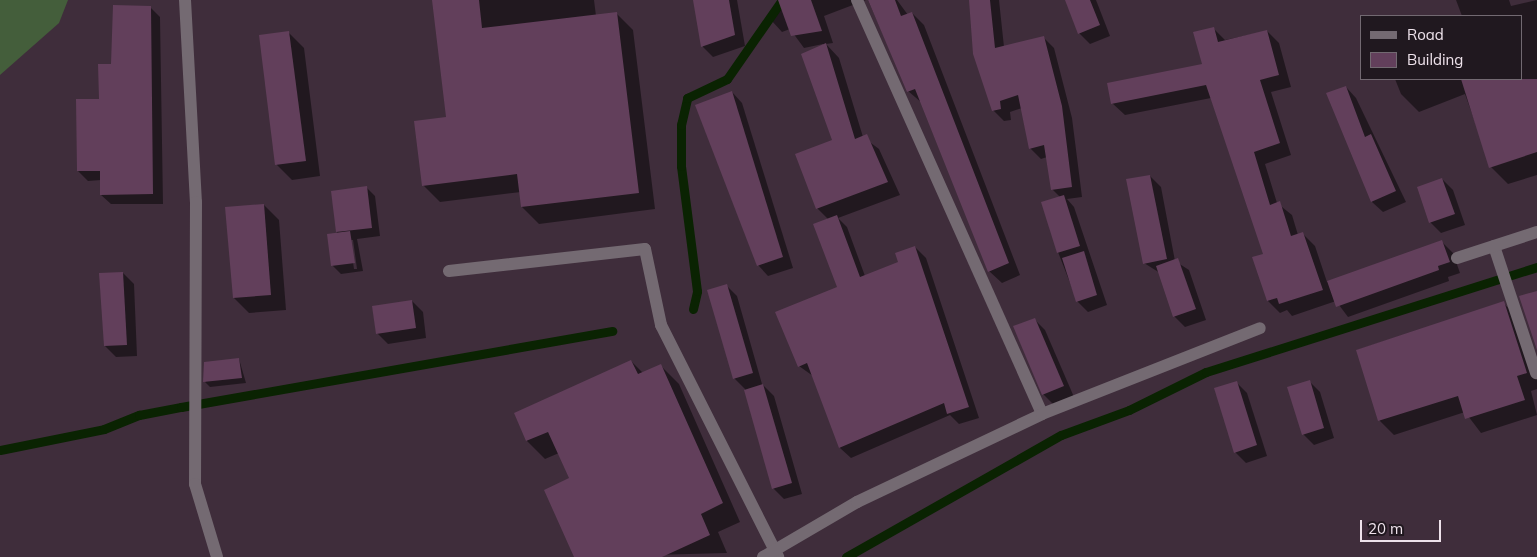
<!DOCTYPE html>
<style>
body{margin:0}
#map{position:relative;width:1537px;height:557px;overflow:hidden;background:#3f2d3b;font-family:Mulish,sans-serif}
div>[style]{position:absolute}
.green>*{inset:0;background:#445e3b}
.shadow>*{inset:0;background:#0007}
.stream>*{height:9px;margin:-4.5px;padding:0 4.5px;transform-origin:4.5px;border-radius:4.5px;background:#0a2302}
.building>*{inset:0;background:#623f5b}
.minor>*{height:12px;margin:-6px;padding:0 6px;transform-origin:6px;border-radius:6px;background:#746a72}
span{translate:-50% -50%;white-space:nowrap;text-align:center;line-height:1.15;-webkit-text-stroke:4.5px #20181f;paint-order:stroke}
.legend{position:absolute;left:1360px;top:15px;width:162px;height:65px;box-sizing:border-box;background:#20181f;border:1px solid #726971;margin:0;padding:6px 9px;list-style:none;font-size:15px;color:#eee2eb}
.legend li{display:flex;align-items:center;gap:10px;height:25px}
.legend b{width:25px;border:1px solid #726971}
.scale{position:absolute;left:1360px;top:520px;width:81px;height:22px;box-sizing:border-box;border:2px solid #eee2eb;border-top:0;padding-left:6px;font-size:15px;line-height:18px;white-space:nowrap;color:#eee2eb;-webkit-text-stroke:4px #20181f;paint-order:stroke}
</style>
<div id="map">
<div class="green">
<i style="clip-path:polygon(0 0,68px 0,59px 23px,0 75px)"></i>
</div>
<div class="shadow">
<i style="clip-path:polygon(433px 0,594px 0,596px 16px,616px 13px,633px 30px,655px 209px,539px 224px,522px 207px,521px 192px,440px 202px,423px 185px,448px 118px)"></i>
<i style="clip-path:polygon(695px 0,737px 0,745px 46px,713px 57px,703px 47px)"></i>
<i style="clip-path:polygon(789px 0,866px 0,824px 16px,833px 43px,826px 44px,839px 58px,863px 137px,879px 149px,900px 195px,838px 218px,847px 227px,865px 276px,900px 263px,915px 247px,926px 258px,979px 418px,959px 424px,950px 415px,851px 458px,840px 448px,813px 376px,799px 366px,839px 287px,828px 219px,817px 208px,834px 141px,823px 44px,804px 48px,790px 29px,782px 32px,771px 20px)"></i>
<i style="clip-path:polygon(868px 0,897px 0,908px 15px,912px 13px,924px 25px,1020px 275px,1002px 283px,989px 271px,922px 103px,908px 91px)"></i>
<i style="clip-path:polygon(970px 0,999px 0,1004px 47px,1043px 37px,1054px 48px,1072px 118px,1082px 197px,1067px 199px,1074px 207px,1107px 305px,1088px 312px,1077px 301px,1058px 252px,1060px 197px,1052px 189px,1047px 157px,1041px 159px,1030px 148px,1022px 108px,1010px 112px,1011px 120px,1004px 121px,993px 110px)"></i>
<i style="clip-path:polygon(1066px 0,1096px 0,1110px 36px,1090px 44px,1079px 33px)"></i>
<i style="clip-path:polygon(1456px 0,1509px 0,1511px 6px,1537px 0,1537px 175px,1508px 184px,1491px 167px,1465px 94px,1419px 112px,1401px 94px,1395px 79px,1521px 79px,1521px 16px,1462px 16px)"></i>
<i style="clip-path:polygon(150px 7px,160px 17px,163px 204px,111px 204px,101px 195px,101px 180px,88px 181px,78px 171px,112px 66px)"></i>
<i style="clip-path:polygon(1213px 28px,1225px 40px,1267px 31px,1279px 43px,1291px 87px,1271px 92px,1291px 155px,1265px 164px,1277px 203px,1292px 215px,1298px 235px,1303px 234px,1315px 246px,1327px 282px,1442px 242px,1453px 253px,1460px 273px,1448px 277px,1449px 281px,1348px 317px,1336px 301px,1292px 316px,1287px 310px,1280px 313px,1268px 301px,1265px 254px,1211px 98px,1125px 115px,1112px 103px,1204px 65px)"></i>
<i style="clip-path:polygon(289px 33px,304px 48px,320px 176px,292px 180px,277px 165px,261px 36px)"></i>
<i style="clip-path:polygon(1346px 87px,1356px 98px,1406px 202px,1383px 212px,1372px 202px,1328px 94px)"></i>
<i style="clip-path:polygon(732px 92px,742px 103px,793px 268px,768px 276px,758px 265px)"></i>
<i style="clip-path:polygon(1150px 176px,1161px 187px,1175px 261px,1189px 270px,1206px 320px,1185px 327px,1174px 316px,1160px 273px,1144px 263px)"></i>
<i style="clip-path:polygon(1442px 179px,1453px 190px,1465px 225px,1441px 233px,1430px 222px)"></i>
<i style="clip-path:polygon(evenodd,366px 187px,375px 196px,380px 236px,357px 239px,363px 271px,341px 274px,332px 265px,337px 232px,366px 187px,350px 240px,353px 240px,357px 269px,354px 269px,350px 240px)"></i>
<i style="clip-path:polygon(264px 205px,279px 220px,286px 310px,249px 313px,234px 298px)"></i>
<i style="clip-path:polygon(123px 273px,134px 284px,137px 356px,116px 357px,105px 346px)"></i>
<i style="clip-path:polygon(727px 286px,737px 296px,762px 384px,774px 396px,802px 494px,784px 499px,773px 488px,745px 389px,734px 378px)"></i>
<i style="clip-path:polygon(412px 301px,423px 312px,426px 338px,388px 344px,377px 333px)"></i>
<i style="clip-path:polygon(1503px 303px,1518px 317px,1537px 376px,1537px 389px,1531px 391px,1537px 415px,1481px 433px,1465px 412px,1394px 435px,1380px 421px,1357px 350px)"></i>
<i style="clip-path:polygon(1034px 319px,1045px 330px,1074px 397px,1054px 405px,1043px 394px)"></i>
<i style="clip-path:polygon(239px 359px,246px 383px,210px 387px,205px 382px)"></i>
<i style="clip-path:polygon(631px 361px,643px 373px,661px 366px,679px 384px,740px 522px,718px 532px,727px 553px,576px 557px,571px 479px,559px 453px,545px 459px,527px 441px,515px 414px)"></i>
<i style="clip-path:polygon(1309px 381px,1320px 392px,1334px 438px,1314px 445px,1303px 434px)"></i>
<i style="clip-path:polygon(1236px 382px,1247px 393px,1267px 456px,1246px 463px,1235px 452px)"></i>
</div>
<div class="stream">
<i style="left:693px;top:309px;width:18px;rotate:-77deg"></i>
<i style="left:697px;top:291px;width:126px;rotate:-97.3deg"></i>
<i style="left:681px;top:166px;width:41px;rotate:-90deg"></i>
<i style="left:681px;top:125px;width:28px;rotate:-77deg"></i>
<i style="left:687px;top:98px;width:44px;rotate:-25.4deg"></i>
<i style="left:727px;top:79px;width:96px;rotate:-55.2deg"></i>
<i style="left:0;top:450px;width:106px;rotate:-11.4deg"></i>
<i style="left:104px;top:429px;width:38px;rotate:-22deg"></i>
<i style="left:139px;top:415px;width:43px;rotate:-10.8deg"></i>
<i style="left:181px;top:407px;width:438px;rotate:-10deg"></i>
<i style="left:846px;top:557px;width:247px;rotate:-29.6deg"></i>
<i style="left:1061px;top:435px;width:72px;rotate:-20.2deg"></i>
<i style="left:1129px;top:410px;width:86px;rotate:-26.3deg"></i>
<i style="left:1206px;top:372px;width:347px;rotate:-17.6deg"></i>
</div>
<div class="building">
<i style="clip-path:polygon(432px 0,479px 0,482px 28px,617px 12px,639px 193px,521px 207px,517px 174px,422px 186px,414px 121px,446px 117px)"></i>
<i style="clip-path:polygon(693px 0,729px 0,735px 35px,701px 47px)"></i>
<i style="clip-path:polygon(778px 0,811px 0,822px 31px,791px 36px)"></i>
<i style="clip-path:polygon(868px 0,895px 0,901px 16px,912px 12px,1009px 263px,988px 272px,915px 89px,907px 92px)"></i>
<i style="clip-path:polygon(969px 0,990px 0,995px 48px,1044px 36px,1062px 106px,1072px 187px,1051px 190px,1044px 145px,1029px 149px,1018px 95px,1000px 101px,1001px 109px,992px 111px,973px 54px)"></i>
<i style="clip-path:polygon(1065px 0,1090px 0,1100px 25px,1078px 34px)"></i>
<i style="clip-path:polygon(113px 5px,151px 6px,153px 194px,100px 195px,100px 171px,77px 171px,76px 99px,99px 99px,98px 64px,111px 64px)"></i>
<i style="clip-path:polygon(1214px 27px,1218px 42px,1267px 30px,1279px 75px,1260px 80px,1280px 143px,1254px 152px,1270px 205px,1280px 201px,1291px 236px,1303px 232px,1323px 290px,1279px 304px,1277px 298px,1267px 301px,1252px 257px,1263px 254px,1206px 85px,1111px 104px,1107px 83px,1202px 64px,1193px 32px)"></i>
<i style="clip-path:polygon(289px 31px,306px 161px,275px 165px,259px 35px)"></i>
<i style="clip-path:polygon(826px 43px,855px 139px,867px 134px,888px 182px,816px 209px,795px 154px,832px 140px,801px 54px)"></i>
<i style="clip-path:polygon(1461px 79px,1537px 79px,1537px 152px,1489px 168px)"></i>
<i style="clip-path:polygon(1346px 86px,1365px 137px,1371px 134px,1396px 191px,1371px 202px,1326px 93px)"></i>
<i style="clip-path:polygon(732px 91px,783px 257px,757px 266px,695px 105px)"></i>
<i style="clip-path:polygon(1150px 175px,1167px 259px,1143px 264px,1126px 179px)"></i>
<i style="clip-path:polygon(1442px 178px,1455px 214px,1429px 223px,1417px 187px)"></i>
<i style="clip-path:polygon(367px 186px,372px 228px,336px 232px,331px 191px)"></i>
<i style="clip-path:polygon(1064px 195px,1080px 246px,1057px 253px,1041px 202px)"></i>
<i style="clip-path:polygon(264px 204px,271px 295px,233px 298px,225px 207px)"></i>
<i style="clip-path:polygon(837px 215px,860px 277px,898px 262px,895px 253px,915px 246px,969px 407px,947px 414px,944px 403px,839px 448px,807px 363px,798px 367px,775px 312px,837px 287px,813px 224px)"></i>
<i style="clip-path:polygon(350px 231px,355px 263px,331px 266px,327px 234px)"></i>
<i style="clip-path:polygon(1442px 240px,1450px 262px,1438px 266px,1439px 270px,1336px 307px,1327px 281px)"></i>
<i style="clip-path:polygon(1084px 251px,1097px 295px,1076px 302px,1062px 258px)"></i>
<i style="clip-path:polygon(1178px 258px,1196px 309px,1173px 317px,1156px 266px)"></i>
<i style="clip-path:polygon(123px 272px,127px 345px,104px 346px,99px 273px)"></i>
<i style="clip-path:polygon(727px 284px,753px 373px,733px 379px,707px 290px)"></i>
<i style="clip-path:polygon(1537px 291px,1537px 350px,1519px 296px)"></i>
<i style="clip-path:polygon(412px 300px,416px 328px,376px 334px,372px 306px)"></i>
<i style="clip-path:polygon(1504px 301px,1527px 373px,1517px 376px,1525px 400px,1465px 419px,1458px 396px,1378px 421px,1356px 350px)"></i>
<i style="clip-path:polygon(1035px 318px,1064px 386px,1042px 395px,1013px 326px)"></i>
<i style="clip-path:polygon(239px 358px,242px 378px,203px 382px,204px 362px)"></i>
<i style="clip-path:polygon(631px 360px,638px 374px,661px 364px,723px 503px,701px 514px,710px 535px,662px 557px,574px 557px,544px 490px,569px 478px,548px 432px,526px 441px,514px 413px)"></i>
<i style="clip-path:polygon(1310px 380px,1324px 428px,1302px 435px,1287px 387px)"></i>
<i style="clip-path:polygon(1237px 381px,1257px 445px,1234px 453px,1214px 388px)"></i>
<i style="clip-path:polygon(763px 384px,792px 483px,772px 489px,744px 390px)"></i>
</div>
<div class="minor">
<i style="left:185px;top:0;width:202px;rotate:86.9deg"></i>
<i style="left:196px;top:202px;width:282px;rotate:90.2deg"></i>
<i style="left:195px;top:484px;width:76px;rotate:73.2deg"></i>
<i style="left:857px;top:0;width:453px;rotate:65.9deg"></i>
<i style="left:1494px;top:246px;width:134px;rotate:71.7deg"></i>
<i style="left:1457px;top:258px;width:84px;rotate:-18deg"></i>
<i style="left:449px;top:271px;width:197px;rotate:-6.4deg"></i>
<i style="left:645px;top:249px;width:78px;rotate:78.1deg"></i>
<i style="left:661px;top:325px;width:260px;rotate:63.2deg"></i>
<i style="left:763px;top:557px;width:109px;rotate:-30.3deg"></i>
<i style="left:857px;top:502px;width:205px;rotate:-25.4deg"></i>
<i style="left:1042px;top:414px;width:234px;rotate:-21.5deg"></i>
</div>
<ul class="legend">
<li><b style="height:6px;background:#746a72"></b>Road</li>
<li><b style="height:14px;background:#623f5b"></b>Building</li>
</ul>
<div class="scale">20 m</div>
</div>
